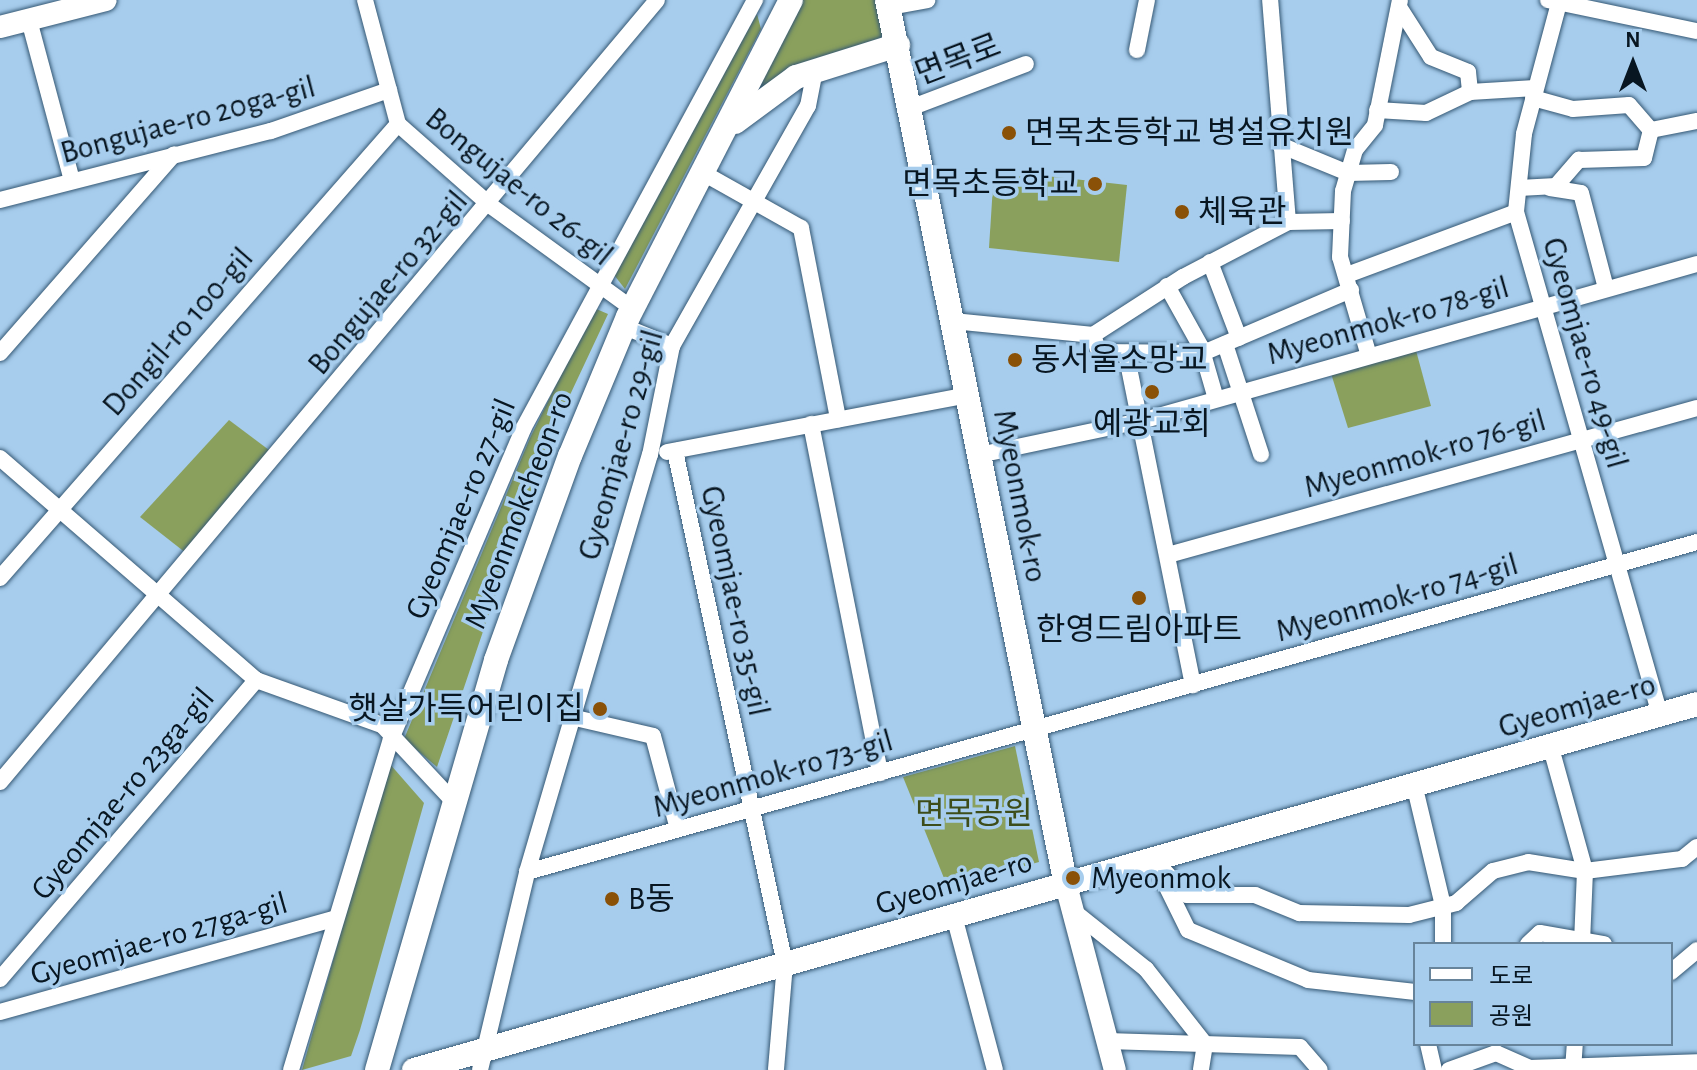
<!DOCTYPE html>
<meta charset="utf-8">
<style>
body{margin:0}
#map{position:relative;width:1697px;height:1070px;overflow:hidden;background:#a7cded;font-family:"Alegreya Sans","Noto Sans KR",sans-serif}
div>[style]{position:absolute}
.green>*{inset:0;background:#8aa05d}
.roads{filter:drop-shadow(0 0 2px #355874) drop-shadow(0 0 2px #355874)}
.minor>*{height:16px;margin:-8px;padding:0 8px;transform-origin:8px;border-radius:8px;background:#fff}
.tertiary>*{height:22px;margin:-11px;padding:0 11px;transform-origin:11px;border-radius:11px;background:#fff}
.secondary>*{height:24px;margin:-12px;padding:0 12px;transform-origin:12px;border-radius:12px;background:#fff}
.dots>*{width:22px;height:22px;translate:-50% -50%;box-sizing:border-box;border:4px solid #a7cded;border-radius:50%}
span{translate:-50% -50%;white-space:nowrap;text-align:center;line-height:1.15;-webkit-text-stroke:7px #a7cded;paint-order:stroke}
.street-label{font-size:32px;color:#081621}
.poi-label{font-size:32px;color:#081621}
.left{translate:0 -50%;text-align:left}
.right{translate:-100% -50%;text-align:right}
.park-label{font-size:32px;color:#3d4d19}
.legend{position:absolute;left:1413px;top:942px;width:260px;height:104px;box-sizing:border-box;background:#a7cded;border:2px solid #67849b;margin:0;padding:10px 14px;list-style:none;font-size:24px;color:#081621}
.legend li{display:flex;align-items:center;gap:16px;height:40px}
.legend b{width:40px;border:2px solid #67849b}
.north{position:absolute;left:1593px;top:24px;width:80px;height:80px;-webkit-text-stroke:6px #a7cded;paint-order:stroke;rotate:0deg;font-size:22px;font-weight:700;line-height:32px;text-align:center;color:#081621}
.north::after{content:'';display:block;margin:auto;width:28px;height:36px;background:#081621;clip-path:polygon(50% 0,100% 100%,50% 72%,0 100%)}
</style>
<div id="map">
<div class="green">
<i style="clip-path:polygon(791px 0,887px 0,898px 45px,815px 71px,727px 128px)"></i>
<i style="clip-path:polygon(757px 14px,761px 29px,625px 289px,611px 271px)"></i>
<i style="clip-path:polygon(994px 170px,1127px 185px,1119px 262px,989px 248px)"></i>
<i style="clip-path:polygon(594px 308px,608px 314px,546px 446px,437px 767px,404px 739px,530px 438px)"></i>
<i style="clip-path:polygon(1414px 343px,1431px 406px,1348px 428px,1329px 367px)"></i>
<i style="clip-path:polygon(229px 420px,277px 456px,191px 557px,140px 517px)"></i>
<i style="clip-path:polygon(1015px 746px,1039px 862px,948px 888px,903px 777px)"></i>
<i style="clip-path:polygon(389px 763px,424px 803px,360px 1030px,351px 1056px,302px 1070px)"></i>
</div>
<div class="roads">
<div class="minor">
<i style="left:365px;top:0;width:128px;rotate:75.1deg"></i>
<i style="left:398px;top:124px;width:124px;rotate:41.4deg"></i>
<i style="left:491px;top:206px;width:175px;rotate:36deg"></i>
<i style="left:1548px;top:0;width:152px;rotate:11.8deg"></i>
<i style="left:1559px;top:3px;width:136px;rotate:105deg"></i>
<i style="left:1524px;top:134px;width:78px;rotate:95.9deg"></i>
<i style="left:1516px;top:212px;width:523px;rotate:74.02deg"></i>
<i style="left:889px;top:7px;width:39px;rotate:-10deg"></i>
<i style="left:1399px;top:7px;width:59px;rotate:57.4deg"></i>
<i style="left:1431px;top:57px;width:40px;rotate:22deg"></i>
<i style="left:1468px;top:72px;width:20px;rotate:84deg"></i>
<i style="left:29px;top:20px;width:166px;rotate:75deg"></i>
<i style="left:1137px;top:50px;width:51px;rotate:-78.7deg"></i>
<i style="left:1533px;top:98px;width:41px;rotate:15.4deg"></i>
<i style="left:1573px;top:109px;width:56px;rotate:-4.1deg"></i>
<i style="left:1629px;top:105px;width:33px;rotate:49deg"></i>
<i style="left:1651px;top:130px;width:47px;rotate:-11.1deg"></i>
<i style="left:910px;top:108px;width:124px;rotate:-20.8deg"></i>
<i style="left:1377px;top:110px;width:49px;rotate:3.5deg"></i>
<i style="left:1426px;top:113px;width:49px;rotate:-25.5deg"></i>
<i style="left:1470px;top:92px;width:65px;rotate:-3.5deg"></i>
<i style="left:1280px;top:145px;width:74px;rotate:22.4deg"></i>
<i style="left:1348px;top:173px;width:43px;rotate:-1.3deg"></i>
<i style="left:703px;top:173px;width:112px;rotate:29.3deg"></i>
<i style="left:801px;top:228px;width:195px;rotate:79deg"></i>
<i style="left:1519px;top:188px;width:37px;rotate:-3deg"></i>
<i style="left:1556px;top:186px;width:35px;rotate:-49deg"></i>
<i style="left:1579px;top:160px;width:65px;rotate:-1.8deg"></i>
<i style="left:1644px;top:158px;width:29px;rotate:-76deg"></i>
<i style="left:1550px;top:188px;width:31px;rotate:9deg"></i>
<i style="left:1581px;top:193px;width:98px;rotate:75.3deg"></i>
<i style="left:0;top:200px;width:280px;rotate:-14.3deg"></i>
<i style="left:271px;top:131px;width:125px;rotate:-19.2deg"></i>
<i style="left:1288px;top:222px;width:54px;rotate:-1.1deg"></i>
<i style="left:1210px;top:262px;width:81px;rotate:69.1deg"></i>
<i style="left:1347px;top:275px;width:180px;rotate:-20.4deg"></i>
<i style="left:1167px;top:286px;width:70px;rotate:60.9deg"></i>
<i style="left:1201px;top:347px;width:54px;rotate:73.9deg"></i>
<i style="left:953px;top:321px;width:141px;rotate:5.7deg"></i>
<i style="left:1093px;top:335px;width:18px;rotate:71deg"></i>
<i style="left:1099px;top:352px;width:104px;rotate:0.6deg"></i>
<i style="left:1203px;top:353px;width:161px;rotate:-23.1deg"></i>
<i style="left:625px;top:327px;width:51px;rotate:22deg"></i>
<i style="left:1093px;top:335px;width:107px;rotate:-32.8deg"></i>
<i style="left:1183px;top:277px;width:119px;rotate:-27.6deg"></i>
<i style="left:1288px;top:222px;width:223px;rotate:-94.6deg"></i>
<i style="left:1225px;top:344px;width:116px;rotate:71.9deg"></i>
<i style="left:0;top:353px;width:264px;rotate:-48.8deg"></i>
<i style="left:1126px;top:353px;width:339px;rotate:78.6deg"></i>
<i style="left:1369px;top:356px;width:103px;rotate:-106.3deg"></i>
<i style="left:1340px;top:257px;width:66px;rotate:-87.4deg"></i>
<i style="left:1343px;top:191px;width:43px;rotate:-73.7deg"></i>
<i style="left:1355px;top:150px;width:32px;rotate:-51deg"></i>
<i style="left:1375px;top:125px;width:127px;rotate:-78.7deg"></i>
<i style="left:811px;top:424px;width:356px;rotate:78.8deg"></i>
<i style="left:675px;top:451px;width:525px;rotate:77.9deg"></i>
<i style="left:785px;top:964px;width:106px;rotate:94.9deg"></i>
<i style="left:667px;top:452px;width:306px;rotate:-10.7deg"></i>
<i style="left:979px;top:455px;width:166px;rotate:-11.9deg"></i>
<i style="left:1141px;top:421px;width:578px;rotate:-15.77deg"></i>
<i style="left:0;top:458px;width:339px;rotate:40.9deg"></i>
<i style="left:256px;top:680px;width:134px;rotate:19.7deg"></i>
<i style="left:382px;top:725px;width:105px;rotate:46.9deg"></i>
<i style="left:1168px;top:555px;width:549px;rotate:-15.53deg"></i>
<i style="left:0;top:578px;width:604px;rotate:-48.76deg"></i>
<i style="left:571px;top:717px;width:84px;rotate:13deg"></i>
<i style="left:653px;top:736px;width:96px;rotate:75deg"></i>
<i style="left:1551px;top:748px;width:128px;rotate:74.5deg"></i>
<i style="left:1585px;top:871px;width:73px;rotate:92.4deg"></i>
<i style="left:0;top:782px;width:1021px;rotate:-49.96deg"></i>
<i style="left:1414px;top:784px;width:125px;rotate:76.6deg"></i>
<i style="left:1443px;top:906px;width:38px;rotate:90deg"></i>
<i style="left:1154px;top:860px;width:48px;rotate:46.7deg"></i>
<i style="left:1187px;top:895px;width:68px"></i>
<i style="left:1255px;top:895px;width:48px;rotate:22.2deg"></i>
<i style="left:1299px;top:913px;width:110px;rotate:1deg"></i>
<i style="left:1409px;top:915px;width:49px;rotate:-14.3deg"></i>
<i style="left:1456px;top:903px;width:49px;rotate:-40.9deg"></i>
<i style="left:1493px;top:871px;width:36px;rotate:-14deg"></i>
<i style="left:1528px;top:862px;width:58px;rotate:9deg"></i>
<i style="left:1585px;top:871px;width:98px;rotate:-7.1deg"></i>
<i style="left:1682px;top:859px;width:19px;rotate:-39deg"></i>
<i style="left:1158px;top:869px;width:68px;rotate:63.8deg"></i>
<i style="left:1188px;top:930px;width:130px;rotate:22.6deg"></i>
<i style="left:1308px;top:980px;width:108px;rotate:6.4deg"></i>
<i style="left:527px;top:872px;width:1216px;rotate:-15.75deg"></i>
<i style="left:1072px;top:910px;width:95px;rotate:38.6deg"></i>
<i style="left:1146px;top:969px;width:95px;rotate:51.8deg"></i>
<i style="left:1205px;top:1044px;width:26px;rotate:99deg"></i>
<i style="left:954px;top:916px;width:159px;rotate:75.1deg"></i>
<i style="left:1528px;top:944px;width:16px;rotate:-43deg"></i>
<i style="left:1540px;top:933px;width:65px;rotate:9.8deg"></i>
<i style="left:1671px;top:972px;width:34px;rotate:-40deg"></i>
<i style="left:0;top:979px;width:394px;rotate:-49.4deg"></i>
<i style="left:0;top:1012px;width:345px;rotate:-15.6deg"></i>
<i style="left:1107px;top:1041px;width:193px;rotate:1.8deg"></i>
<i style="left:1300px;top:1047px;width:30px;rotate:49deg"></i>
<i style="left:1428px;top:1044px;width:27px;rotate:77deg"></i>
<i style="left:291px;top:1070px;width:346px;rotate:-73.2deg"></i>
<i style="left:391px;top:739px;width:337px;rotate:-66.9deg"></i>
<i style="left:523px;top:429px;width:488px;rotate:-61.6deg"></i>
<i style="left:480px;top:1070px;width:204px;rotate:-76.6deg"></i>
<i style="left:527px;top:872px;width:435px;rotate:-73.6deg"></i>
<i style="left:650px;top:455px;width:111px;rotate:-78.6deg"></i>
<i style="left:672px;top:346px;width:276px;rotate:-60.5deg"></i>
<i style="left:808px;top:106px;width:36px;rotate:-79deg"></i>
<i style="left:1449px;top:1070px;width:50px;rotate:-19.9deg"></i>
<i style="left:1496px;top:1053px;width:36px;rotate:24deg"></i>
<i style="left:1529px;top:1068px;width:168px;rotate:-2deg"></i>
<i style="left:1573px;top:1070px;width:26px;rotate:-86deg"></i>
</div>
<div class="tertiary">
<i style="left:0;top:27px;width:109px;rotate:-14.3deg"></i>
<i style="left:1066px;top:885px;width:191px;rotate:75.2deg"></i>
</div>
<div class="secondary">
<i style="left:887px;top:0;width:903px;rotate:78.57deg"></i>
<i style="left:735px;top:122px;width:76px;rotate:-36.4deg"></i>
<i style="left:796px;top:77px;width:107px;rotate:-17.4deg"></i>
<i style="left:377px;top:1070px;width:427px;rotate:-73.8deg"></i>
<i style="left:496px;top:660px;width:217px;rotate:-70.1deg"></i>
<i style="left:570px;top:456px;width:151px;rotate:-67.4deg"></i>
<i style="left:628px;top:317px;width:356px;rotate:-62.8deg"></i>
<i style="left:414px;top:1070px;width:1334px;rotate:-15.92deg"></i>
</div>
</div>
<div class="dots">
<i style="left:1009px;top:133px;background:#8a5107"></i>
<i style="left:1095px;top:184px;background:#8a5107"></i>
<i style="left:1182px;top:212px;background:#8a5107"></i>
<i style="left:1015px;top:360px;background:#8a5107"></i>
<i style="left:1152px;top:392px;background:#8a5107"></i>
<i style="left:1139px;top:598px;background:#8a5107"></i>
<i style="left:600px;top:709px;background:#8a5107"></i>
<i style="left:1073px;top:878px;background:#8a5107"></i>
<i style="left:612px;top:899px;background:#8a5107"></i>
</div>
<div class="street-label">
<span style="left:958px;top:60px;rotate:-21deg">면목로</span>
<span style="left:188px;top:120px;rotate:-15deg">Bongujae-ro 20ga-gil</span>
<span style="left:519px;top:187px;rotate:39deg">Bongujae-ro 26-gil</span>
<span style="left:388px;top:283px;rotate:-50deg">Bongujae-ro 32-gil</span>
<span style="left:1388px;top:321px;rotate:-16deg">Myeonmok-ro 78-gil</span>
<span style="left:178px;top:332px;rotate:-49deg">Dongil-ro 100-gil</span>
<span style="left:1585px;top:353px;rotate:74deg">Gyeomjae-ro 49-gil</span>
<span style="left:621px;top:445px;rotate:-74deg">Gyeomjae-ro 29-gil</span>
<span style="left:1425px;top:454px;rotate:-16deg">Myeonmok-ro 76-gil</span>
<span style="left:1020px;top:496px;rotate:79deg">Myeonmok-ro</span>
<span style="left:461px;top:509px;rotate:-67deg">Gyeomjae-ro 27-gil</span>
<span style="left:519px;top:510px;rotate:-69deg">Myeonmokcheon-ro</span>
<span style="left:1397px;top:598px;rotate:-16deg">Myeonmok-ro 74-gil</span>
<span style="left:735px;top:601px;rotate:78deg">Gyeomjae-ro 35-gil</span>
<span style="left:1577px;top:706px;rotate:-16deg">Gyeomjae-ro</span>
<span style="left:773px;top:774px;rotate:-16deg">Myeonmok-ro 73-gil</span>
<span style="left:123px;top:794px;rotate:-50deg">Gyeomjae-ro 23ga-gil</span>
<span style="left:954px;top:883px;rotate:-16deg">Gyeomjae-ro</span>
<span style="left:159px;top:939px;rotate:-16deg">Gyeomjae-ro 27ga-gil</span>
</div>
<div class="poi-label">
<span class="left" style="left:1025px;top:133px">면목초등학교 병설유치원</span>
<span class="right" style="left:1079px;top:184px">면목초등학교</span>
<span class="left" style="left:1198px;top:212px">체육관</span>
<span class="left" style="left:1031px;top:360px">동서울소망교</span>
<span style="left:1152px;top:424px">예광교회</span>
<span style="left:1139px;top:630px">한영드림아파트</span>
<span class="right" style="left:584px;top:709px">햇살가득어린이집</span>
<span class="left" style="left:1091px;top:878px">Myeonmok</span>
<span class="left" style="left:628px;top:899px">B동</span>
</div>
<div class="park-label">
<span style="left:974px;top:814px">면목공원</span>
</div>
<ul class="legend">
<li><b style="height:10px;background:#fff"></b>도로</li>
<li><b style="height:22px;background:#8aa05d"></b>공원</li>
</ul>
<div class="north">N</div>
</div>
